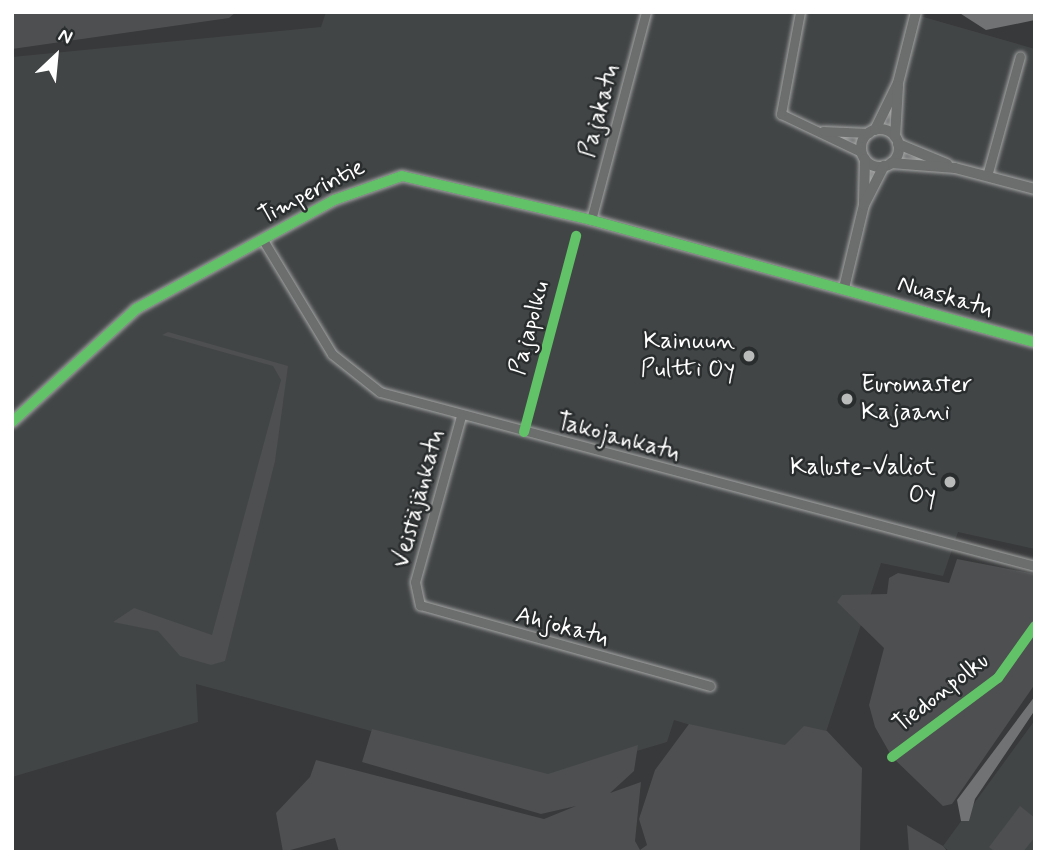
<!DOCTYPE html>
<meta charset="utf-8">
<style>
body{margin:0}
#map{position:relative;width:1047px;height:864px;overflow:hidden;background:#38393a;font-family:Mynerve,sans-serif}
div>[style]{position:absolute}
.built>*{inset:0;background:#424546}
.green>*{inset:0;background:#4d4f50}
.water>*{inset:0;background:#707273}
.roads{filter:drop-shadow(0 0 2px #a5a6a6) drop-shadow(0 0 2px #a5a6a6)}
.minor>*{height:9px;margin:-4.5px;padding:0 4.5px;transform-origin:4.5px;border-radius:4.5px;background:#6c6d6d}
.tertiary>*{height:10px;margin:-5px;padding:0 5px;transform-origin:5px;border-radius:5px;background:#6c6d6d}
.tertiary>.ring{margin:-5px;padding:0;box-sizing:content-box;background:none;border:10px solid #6c6d6d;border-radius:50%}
.cycleway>*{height:10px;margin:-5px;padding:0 5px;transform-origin:5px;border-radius:5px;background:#61c268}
.dots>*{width:19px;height:19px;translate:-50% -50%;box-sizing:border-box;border:4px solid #2a2d2e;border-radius:50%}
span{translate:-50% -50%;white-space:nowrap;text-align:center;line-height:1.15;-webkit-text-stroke:5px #2a2d2e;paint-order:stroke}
.street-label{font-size:24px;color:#fff}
.poi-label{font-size:24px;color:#fff}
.right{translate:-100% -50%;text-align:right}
.left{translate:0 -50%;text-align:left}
.frame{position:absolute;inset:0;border:14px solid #fff;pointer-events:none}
.north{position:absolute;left:21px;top:21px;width:70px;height:70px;-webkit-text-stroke:5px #2a2d2e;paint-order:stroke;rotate:26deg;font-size:19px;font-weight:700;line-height:28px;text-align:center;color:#fff}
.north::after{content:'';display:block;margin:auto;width:24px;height:32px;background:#fff;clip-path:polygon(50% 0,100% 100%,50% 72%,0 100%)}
</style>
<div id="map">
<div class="built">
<i style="clip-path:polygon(326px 12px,906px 12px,1035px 49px,1035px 549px,958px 532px,943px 576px,881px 563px,816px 763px,674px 720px,667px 742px,546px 778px,196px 684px,198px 722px,12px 777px,12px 57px,321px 27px)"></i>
<i style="clip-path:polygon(1035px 720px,1035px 852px,950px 852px,943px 846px)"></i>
</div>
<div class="green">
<i style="clip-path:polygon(12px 12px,236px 12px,229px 18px,12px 49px)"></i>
<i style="clip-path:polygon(168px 332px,288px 366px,275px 461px,225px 661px,211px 665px,180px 656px,158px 631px,113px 622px,134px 608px,212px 635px,281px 380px,273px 366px,162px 335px)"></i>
<i style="clip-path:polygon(957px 559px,1035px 574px,1035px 684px,952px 804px,943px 806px,892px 757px,875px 727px,869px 705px,884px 648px,837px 602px,842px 595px,887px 594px,889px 578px,898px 573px,949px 583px)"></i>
<i style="clip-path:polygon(689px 724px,785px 745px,804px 726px,827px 731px,862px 768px,860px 852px,339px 852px,335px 838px,283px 852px,276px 813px,310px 777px,316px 760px,544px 819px,576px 806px,541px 814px,362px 762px,372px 729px,548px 774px,638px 745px,634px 771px,610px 793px,641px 782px,635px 841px,640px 850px,647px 845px,639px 819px,655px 770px)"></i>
<i style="clip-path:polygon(1020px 806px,1035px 818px,1035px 837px,1023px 852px,995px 852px,989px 847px)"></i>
<i style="clip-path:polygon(907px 825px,943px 846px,948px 852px,909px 852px)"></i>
</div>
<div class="water">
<i style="clip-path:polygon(958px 12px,1035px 12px,1035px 20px,986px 30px)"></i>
<i style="clip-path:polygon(1035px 696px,1035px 710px,975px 799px,969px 821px,961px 821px,957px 800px)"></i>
</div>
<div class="roads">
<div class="minor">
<i style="left:800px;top:12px;width:104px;rotate:100.6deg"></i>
<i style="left:781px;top:114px;width:89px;rotate:25.4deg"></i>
<i style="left:823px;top:131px;width:46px;rotate:2.5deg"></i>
<i style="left:987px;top:176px;width:124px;rotate:-74.6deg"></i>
<i style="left:591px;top:220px;width:215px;rotate:-75.2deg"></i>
<i style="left:263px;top:240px;width:133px;rotate:58.8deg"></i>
<i style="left:332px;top:354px;width:61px;rotate:38.4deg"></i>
<i style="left:380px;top:392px;width:678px;rotate:14.88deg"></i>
<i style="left:461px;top:416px;width:172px;rotate:105.5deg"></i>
<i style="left:415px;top:582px;width:24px;rotate:78deg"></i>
<i style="left:420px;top:605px;width:301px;rotate:15.6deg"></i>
</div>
<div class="tertiary">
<i class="ring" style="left:861px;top:129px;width:28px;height:28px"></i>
<i style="left:875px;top:130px;width:52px;rotate:-63.9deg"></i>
<i style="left:898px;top:83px;width:73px;rotate:-75.8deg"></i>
<i style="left:895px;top:137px;width:51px;rotate:-86.6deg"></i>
<i style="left:898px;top:144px;width:53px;rotate:22.2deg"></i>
<i style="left:891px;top:163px;width:64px;rotate:4.5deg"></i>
<i style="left:955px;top:168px;width:83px;rotate:14.7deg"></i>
<i style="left:864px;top:202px;width:43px;rotate:-88.7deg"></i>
<i style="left:844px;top:288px;width:85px;rotate:-76.5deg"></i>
<i style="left:864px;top:205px;width:44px;rotate:-62.9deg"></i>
<i style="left:12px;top:422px;width:168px;rotate:-42.3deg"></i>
<i style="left:136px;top:309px;width:226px;rotate:-28.8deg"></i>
<i style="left:334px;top:200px;width:72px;rotate:-19.4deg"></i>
<i style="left:402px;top:176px;width:194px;rotate:13.1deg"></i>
<i style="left:591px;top:220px;width:460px;rotate:15.4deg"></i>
</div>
</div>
<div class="cycleway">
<i style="left:12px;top:422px;width:168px;rotate:-42.3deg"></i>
<i style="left:136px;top:309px;width:226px;rotate:-28.8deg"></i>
<i style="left:334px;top:200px;width:72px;rotate:-19.4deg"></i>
<i style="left:402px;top:176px;width:194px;rotate:13.1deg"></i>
<i style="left:591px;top:220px;width:460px;rotate:15.4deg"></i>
<i style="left:524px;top:432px;width:203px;rotate:-75.1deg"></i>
<i style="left:892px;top:757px;width:132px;rotate:-36.7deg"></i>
<i style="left:998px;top:678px;width:64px;rotate:-54.6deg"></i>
</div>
<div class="dots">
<i style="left:749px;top:356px;background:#b9baba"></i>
<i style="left:847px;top:399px;background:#b9baba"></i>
<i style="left:950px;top:482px;background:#b9baba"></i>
</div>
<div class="street-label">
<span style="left:600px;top:111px;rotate:-75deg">Pajakatu</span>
<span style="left:312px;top:192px;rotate:-27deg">Timperintie</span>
<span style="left:945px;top:297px;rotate:16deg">Nuaskatu</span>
<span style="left:530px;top:328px;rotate:-75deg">Pajapolku</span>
<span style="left:618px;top:438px;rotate:15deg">Takojankatu</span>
<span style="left:419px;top:499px;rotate:-75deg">Veistäjänkatu</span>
<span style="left:562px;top:627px;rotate:15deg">Ahjokatu</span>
<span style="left:941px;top:693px;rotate:-38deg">Tiedonpolku</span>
</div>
<div class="poi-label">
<span class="right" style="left:735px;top:356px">Kainuun<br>Pultti Oy</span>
<span class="left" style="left:861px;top:399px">Euromaster<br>Kajaani</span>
<span class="right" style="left:936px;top:482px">Kaluste-Valiot<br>Oy</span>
</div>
<div class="frame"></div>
<div class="north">N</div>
</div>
